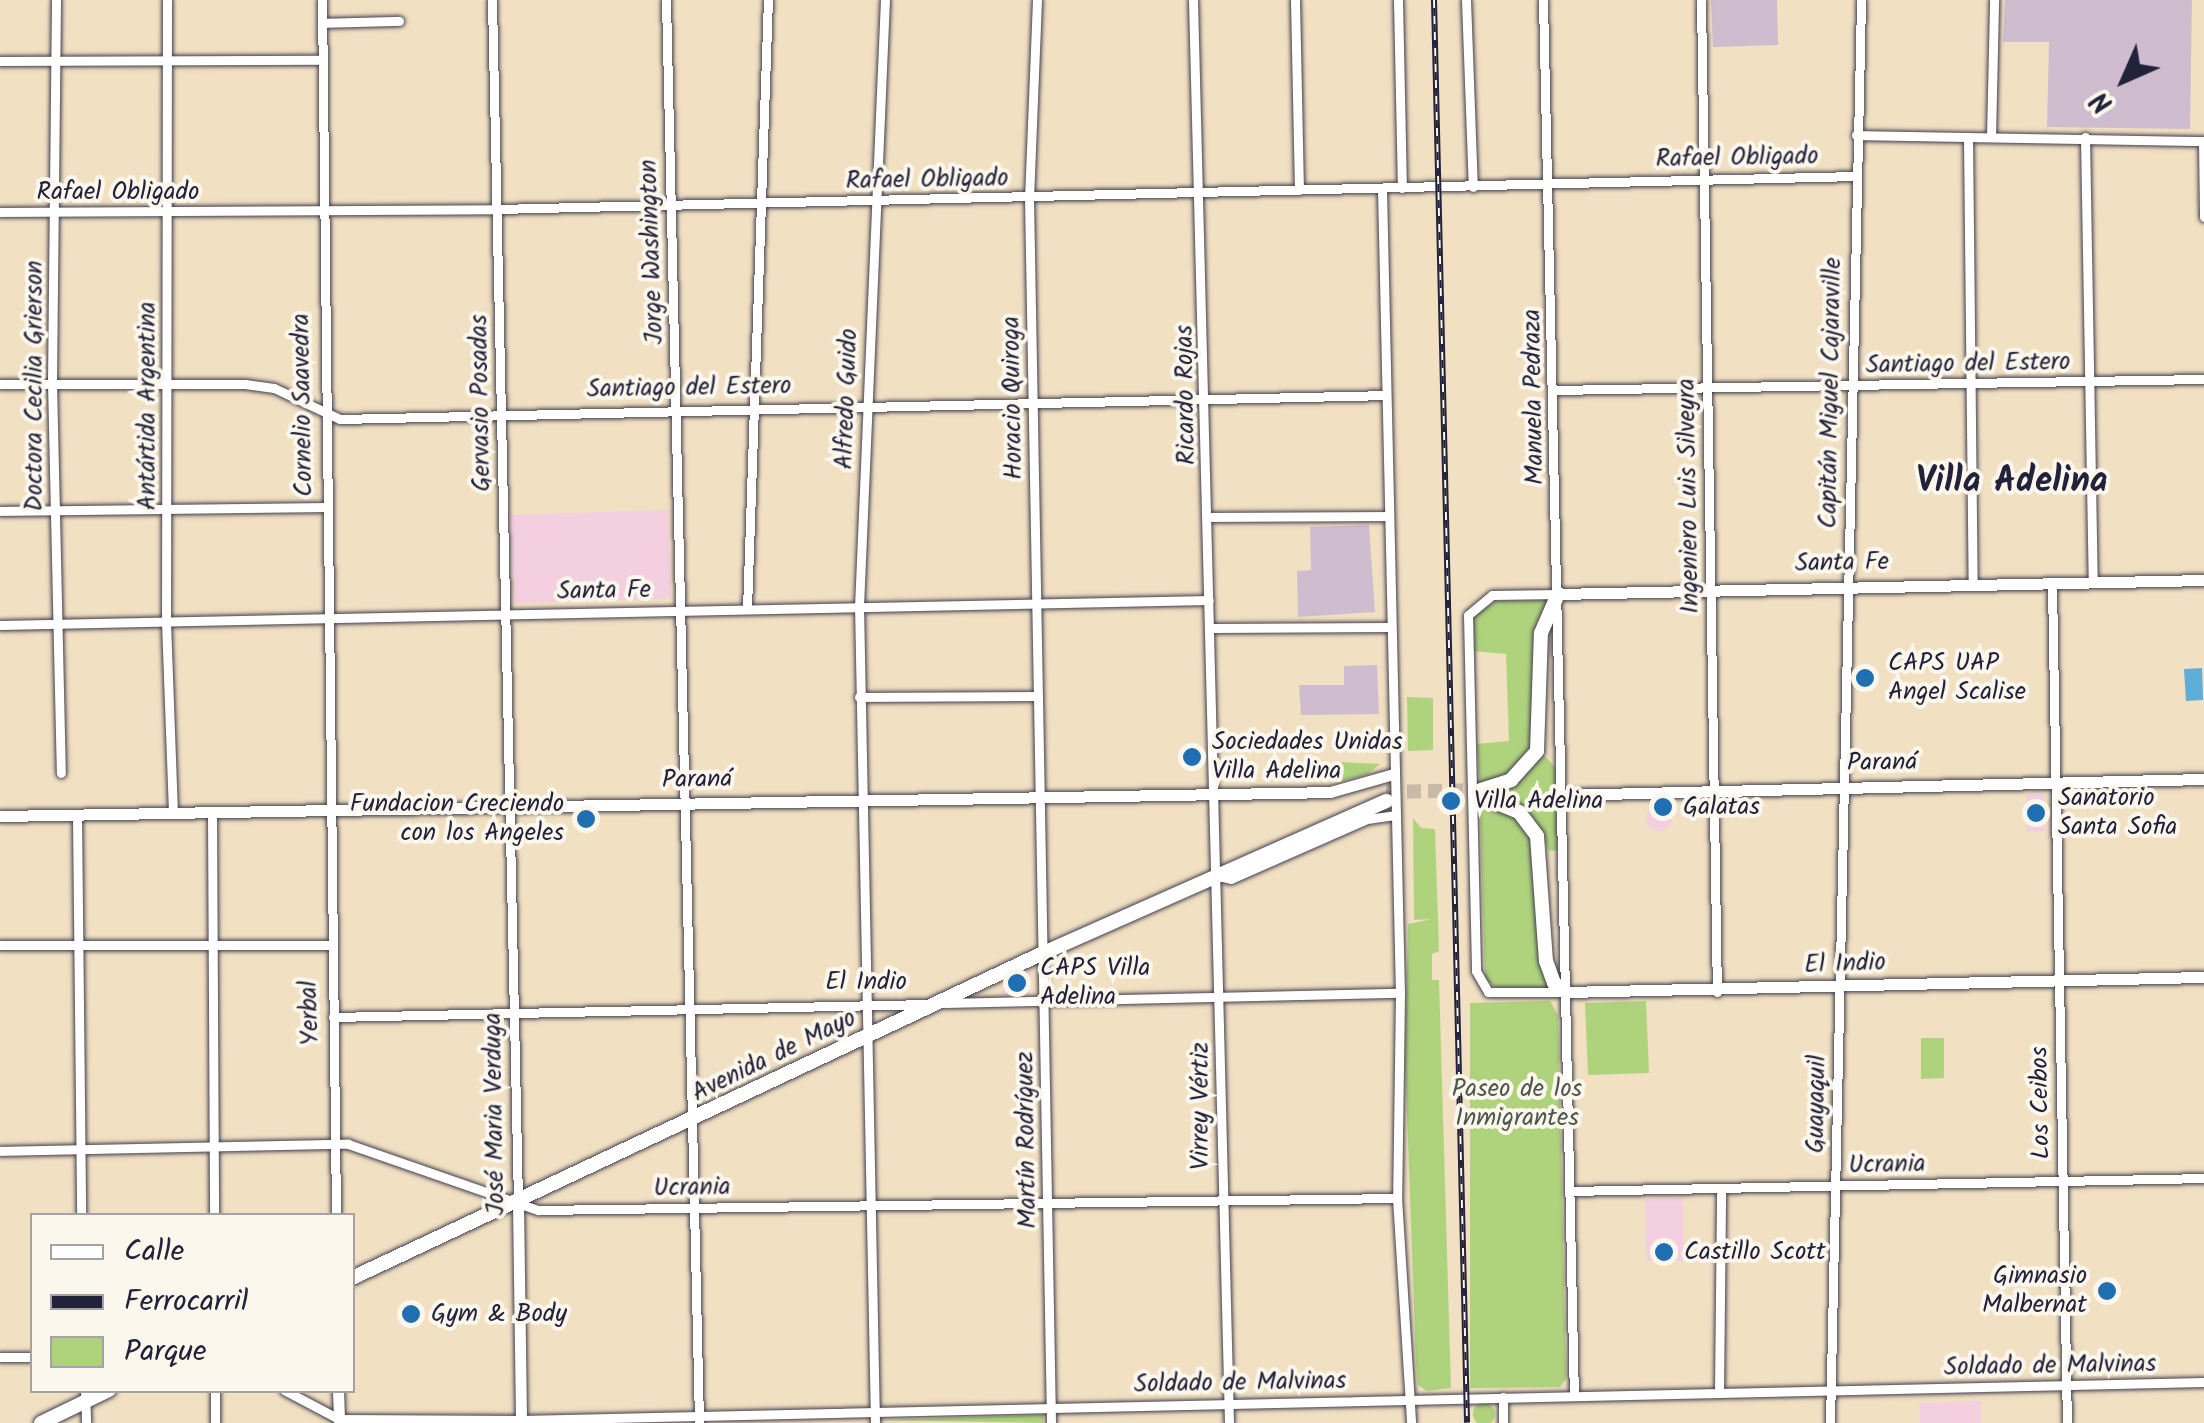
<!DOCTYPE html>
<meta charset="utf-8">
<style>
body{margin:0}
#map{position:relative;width:2204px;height:1423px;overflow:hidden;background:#f1e0c2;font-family:Kalam,sans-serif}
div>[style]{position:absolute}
.built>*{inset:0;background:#f3cfe0}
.round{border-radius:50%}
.industrial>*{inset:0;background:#cfbdcf}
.green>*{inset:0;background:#afd37d}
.water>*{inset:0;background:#5faed9}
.secondary-tunnel>*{height:14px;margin-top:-7px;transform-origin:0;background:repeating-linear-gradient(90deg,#c8baa7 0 14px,transparent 0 21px)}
.roads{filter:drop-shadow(0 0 2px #413e4f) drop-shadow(0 0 2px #413e4f)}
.minor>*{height:9px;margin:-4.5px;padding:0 4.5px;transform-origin:4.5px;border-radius:4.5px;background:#fff}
.tertiary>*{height:11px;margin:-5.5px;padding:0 5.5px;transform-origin:5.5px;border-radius:5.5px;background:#fff}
.secondary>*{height:14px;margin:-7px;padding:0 7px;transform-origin:7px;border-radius:7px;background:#fff}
.rail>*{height:6px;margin-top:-3px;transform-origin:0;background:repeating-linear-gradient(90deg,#fbf7ec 0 8px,#22223b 0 16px);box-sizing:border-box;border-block:2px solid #22223b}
.dots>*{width:28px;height:28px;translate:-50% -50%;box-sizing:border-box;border:5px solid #fbf7ec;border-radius:50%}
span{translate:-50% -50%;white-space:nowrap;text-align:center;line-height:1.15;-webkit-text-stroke:8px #fbf7ec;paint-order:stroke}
.street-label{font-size:25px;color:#22223b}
.poi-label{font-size:25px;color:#22223b}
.left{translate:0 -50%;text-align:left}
.right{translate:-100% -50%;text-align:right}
.park-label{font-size:25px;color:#4c574f}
.district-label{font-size:35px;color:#22223b;font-weight:700}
.legend{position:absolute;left:30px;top:1213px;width:325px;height:180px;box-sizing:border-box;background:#fbf7ec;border:2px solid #a4a2a5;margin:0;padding:12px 18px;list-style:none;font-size:30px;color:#22223b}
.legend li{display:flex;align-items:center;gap:20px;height:50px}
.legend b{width:50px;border:2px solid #a4a2a5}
.north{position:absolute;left:2074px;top:30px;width:100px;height:100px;-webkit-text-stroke:8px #fbf7ec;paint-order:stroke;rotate:225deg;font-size:28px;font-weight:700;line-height:40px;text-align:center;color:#22223b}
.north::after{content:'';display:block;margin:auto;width:35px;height:45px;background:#22223b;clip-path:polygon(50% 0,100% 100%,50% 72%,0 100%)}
</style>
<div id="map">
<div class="built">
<i style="clip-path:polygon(668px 510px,671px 595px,666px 599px,514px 603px,510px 515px)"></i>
<i style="clip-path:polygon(2026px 794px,2044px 794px,2045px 831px,2027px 832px)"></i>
<i class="round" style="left:1646px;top:805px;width:26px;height:26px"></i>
<i style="clip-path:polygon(1031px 971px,1029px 993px,1003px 996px,1002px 984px)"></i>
<i style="clip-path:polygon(1683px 1198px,1684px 1261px,1646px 1261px,1645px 1199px)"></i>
<i style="clip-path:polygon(1981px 1401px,1981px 1423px,1920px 1423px,1919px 1403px)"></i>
</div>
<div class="industrial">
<i style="clip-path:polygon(1711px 0,1777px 0,1778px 45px,1713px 47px)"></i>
<i style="clip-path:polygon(2005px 0,2192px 0,2190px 129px,2047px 127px,2049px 42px,2003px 42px)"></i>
<i style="clip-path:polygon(1369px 525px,1375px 612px,1298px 617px,1297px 571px,1311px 570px,1310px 527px)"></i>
<i style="clip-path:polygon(1377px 665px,1379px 714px,1301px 715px,1299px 685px,1344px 685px,1344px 666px)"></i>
</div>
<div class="green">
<i style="clip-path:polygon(1547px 600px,1534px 641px,1531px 748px,1509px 775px,1480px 785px,1477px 744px,1509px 741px,1506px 654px,1473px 651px,1474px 614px,1497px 601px)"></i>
<i style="clip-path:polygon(1407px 697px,1433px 698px,1433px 750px,1408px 751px)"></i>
<i style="clip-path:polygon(1542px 753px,1557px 769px,1557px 850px,1549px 851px,1534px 818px,1516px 803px,1484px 795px,1518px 782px)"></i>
<i style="clip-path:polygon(1339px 762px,1380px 764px,1368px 774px,1338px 782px)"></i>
<i style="clip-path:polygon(1480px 806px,1515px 816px,1535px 844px,1552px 988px,1500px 990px,1485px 979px)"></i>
<i style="clip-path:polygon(1413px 818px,1421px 828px,1435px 829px,1439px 951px,1432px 954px,1432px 980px,1439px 980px,1451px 1388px,1427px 1391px,1418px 1385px,1416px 1363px,1405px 1058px,1408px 924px,1432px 919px,1414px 920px)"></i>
<i style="clip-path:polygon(1550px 1001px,1558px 1015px,1566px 1379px,1560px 1387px,1470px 1388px,1470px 1003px)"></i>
<i style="clip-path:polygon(1646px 1001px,1649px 1073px,1588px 1075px,1585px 1003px)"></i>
<i style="clip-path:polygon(1921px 1038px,1944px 1038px,1944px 1078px,1921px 1079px)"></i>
<i class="round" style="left:1473px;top:1403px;width:22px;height:22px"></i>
<i style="clip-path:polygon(1043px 1415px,1043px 1423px,876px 1420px)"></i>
</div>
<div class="water">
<i style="clip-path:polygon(2202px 668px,2203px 700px,2186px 701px,2184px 669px)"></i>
</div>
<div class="secondary-tunnel">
<i style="left:1386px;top:792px;width:95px;rotate:-1.2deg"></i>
</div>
<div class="roads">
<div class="minor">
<i style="left:56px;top:0;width:382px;rotate:90.6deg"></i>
<i style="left:52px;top:382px;width:391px;rotate:88.7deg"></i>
<i style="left:167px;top:0;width:622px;rotate:90.09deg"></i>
<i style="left:166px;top:622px;width:191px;rotate:87.9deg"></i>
<i style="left:322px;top:0;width:1216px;rotate:89.34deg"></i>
<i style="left:492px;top:0;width:1200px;rotate:88.76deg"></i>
<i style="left:666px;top:0;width:1423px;rotate:88.67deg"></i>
<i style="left:1037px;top:0;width:198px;rotate:92.3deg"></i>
<i style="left:1029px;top:198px;width:1225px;rotate:88.97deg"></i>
<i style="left:1193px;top:0;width:1423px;rotate:88.55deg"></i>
<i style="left:1295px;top:0;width:190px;rotate:88.8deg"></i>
<i style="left:1398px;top:0;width:188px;rotate:88.8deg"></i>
<i style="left:1466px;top:0;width:187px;rotate:87.9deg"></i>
<i style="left:1543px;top:0;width:1396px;rotate:88.73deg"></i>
<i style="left:1701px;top:0;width:992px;rotate:89.08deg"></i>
<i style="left:322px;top:23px;width:77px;rotate:-1.5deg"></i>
<i style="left:0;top:61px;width:322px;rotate:-0.2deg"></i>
<i style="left:1856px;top:135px;width:348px;rotate:1deg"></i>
<i style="left:1968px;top:137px;width:448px;rotate:89.4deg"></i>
<i style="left:1991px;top:137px;width:137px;rotate:-88.7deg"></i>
<i style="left:2085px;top:137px;width:446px;rotate:89deg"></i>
<i style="left:2203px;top:141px;width:76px;rotate:89.2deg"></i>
<i style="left:1382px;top:189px;width:804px;rotate:88.72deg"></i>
<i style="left:1400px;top:993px;width:205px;rotate:90.8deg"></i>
<i style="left:1397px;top:1198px;width:225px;rotate:86.4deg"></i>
<i style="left:0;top:212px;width:497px;rotate:-0.3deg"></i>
<i style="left:497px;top:209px;width:1358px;rotate:-1.39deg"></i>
<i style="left:0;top:384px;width:245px"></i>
<i style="left:245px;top:384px;width:29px;rotate:8deg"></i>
<i style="left:274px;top:388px;width:73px;rotate:25.2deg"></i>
<i style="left:340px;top:419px;width:1046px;rotate:-1.31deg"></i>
<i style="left:1554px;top:390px;width:650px;rotate:-0.97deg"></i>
<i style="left:0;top:511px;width:324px;rotate:-0.7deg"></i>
<i style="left:1208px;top:517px;width:181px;rotate:-0.3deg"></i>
<i style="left:2052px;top:584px;width:839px;rotate:88.98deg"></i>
<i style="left:1558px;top:594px;width:66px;rotate:179.1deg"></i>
<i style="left:1492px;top:595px;width:31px;rotate:140deg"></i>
<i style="left:1468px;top:615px;width:356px;rotate:88.7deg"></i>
<i style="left:1476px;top:971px;width:24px;rotate:60deg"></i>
<i style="left:1488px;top:992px;width:75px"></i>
<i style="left:747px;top:609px;width:609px;rotate:-88.03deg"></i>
<i style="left:0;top:625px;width:1209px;rotate:-1.18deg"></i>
<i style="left:1211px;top:628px;width:180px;rotate:-0.3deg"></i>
<i style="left:859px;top:697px;width:179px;rotate:-0.3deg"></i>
<i style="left:212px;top:813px;width:403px;rotate:89.7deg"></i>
<i style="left:77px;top:815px;width:401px;rotate:89.4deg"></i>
<i style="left:1218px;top:876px;width:13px;rotate:13deg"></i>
<i style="left:1231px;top:879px;width:149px;rotate:-23.8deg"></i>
<i style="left:1367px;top:819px;width:28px;rotate:-8deg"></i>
<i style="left:0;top:945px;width:330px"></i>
<i style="left:945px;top:1003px;width:455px;rotate:-1.3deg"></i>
<i style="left:333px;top:1017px;width:597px;rotate:-1.25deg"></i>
<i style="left:0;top:1151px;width:348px;rotate:-1.2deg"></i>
<i style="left:348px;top:1144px;width:201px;rotate:19.2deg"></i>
<i style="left:538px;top:1210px;width:859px;rotate:-0.8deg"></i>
<i style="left:1570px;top:1191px;width:634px;rotate:-1.17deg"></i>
<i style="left:0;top:1357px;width:32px"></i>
<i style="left:85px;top:1390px;width:33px;rotate:88deg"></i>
<i style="left:215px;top:1390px;width:33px;rotate:90deg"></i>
<i style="left:284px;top:1390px;width:62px;rotate:27.8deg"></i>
<i style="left:339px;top:1419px;width:182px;rotate:0.3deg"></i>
<i style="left:521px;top:1420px;width:1683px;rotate:-1.29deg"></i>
<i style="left:1719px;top:1393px;width:205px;rotate:-89.4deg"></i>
<i style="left:1503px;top:1397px;width:26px;rotate:90deg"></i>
<i style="left:875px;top:1423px;width:816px;rotate:-91.12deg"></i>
<i style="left:859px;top:607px;width:608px;rotate:-87.55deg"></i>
<i style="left:1830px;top:1423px;width:1423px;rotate:-88.75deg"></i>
</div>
<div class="tertiary">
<i style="left:1558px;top:594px;width:646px;rotate:-1.24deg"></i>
<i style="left:1562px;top:795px;width:642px;rotate:-1.43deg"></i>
<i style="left:0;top:816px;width:1330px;rotate:-1.03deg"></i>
<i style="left:1330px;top:792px;width:66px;rotate:-15.9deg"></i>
<i style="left:1566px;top:992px;width:638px;rotate:-1.35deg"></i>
<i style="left:518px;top:1203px;width:220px;rotate:89.2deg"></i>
<i style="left:338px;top:1390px;width:33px;rotate:88deg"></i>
</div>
<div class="secondary">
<i style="left:1481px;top:790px;width:32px;rotate:-18deg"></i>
<i style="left:1511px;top:780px;width:39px;rotate:-48deg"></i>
<i style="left:1537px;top:751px;width:118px;rotate:-88.1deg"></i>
<i style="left:1541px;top:633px;width:43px;rotate:-66.4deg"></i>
<i style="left:1482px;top:797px;width:40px;rotate:22deg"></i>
<i style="left:1519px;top:812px;width:30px;rotate:53deg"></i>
<i style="left:1537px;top:836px;width:125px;rotate:85.9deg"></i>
<i style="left:1546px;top:961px;width:23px;rotate:70deg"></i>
<i style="left:1554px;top:983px;width:15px;rotate:37deg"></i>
<i style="left:352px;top:1278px;width:761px;rotate:-25.19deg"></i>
<i style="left:1041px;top:954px;width:378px;rotate:-23.9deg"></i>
<i style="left:41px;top:1423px;width:76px;rotate:-25.9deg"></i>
</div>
</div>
<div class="rail">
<i style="left:1434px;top:0;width:1423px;rotate:88.67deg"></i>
</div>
<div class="dots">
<i style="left:1865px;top:678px;background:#1f6fb2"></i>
<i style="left:1192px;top:757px;background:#1f6fb2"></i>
<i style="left:1451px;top:801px;background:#1f6fb2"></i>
<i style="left:1663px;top:807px;background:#1f6fb2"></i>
<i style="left:2036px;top:813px;background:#1f6fb2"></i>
<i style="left:586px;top:819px;background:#1f6fb2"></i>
<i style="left:1017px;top:983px;background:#1f6fb2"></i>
<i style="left:1664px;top:1252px;background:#1f6fb2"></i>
<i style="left:2107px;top:1291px;background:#1f6fb2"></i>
<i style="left:411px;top:1314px;background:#1f6fb2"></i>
</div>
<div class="street-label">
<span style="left:1737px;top:158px;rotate:-1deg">Rafael Obligado</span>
<span style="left:927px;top:180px;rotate:-1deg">Rafael Obligado</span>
<span style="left:118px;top:192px">Rafael Obligado</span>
<span style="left:652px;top:252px;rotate:-92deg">Jorge Washington</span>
<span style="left:1968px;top:364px;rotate:-1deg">Santiago del Estero</span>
<span style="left:35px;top:386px;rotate:-90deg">Doctora Cecilia Grierson</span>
<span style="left:689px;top:388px;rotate:-1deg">Santiago del Estero</span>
<span style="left:1831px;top:393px;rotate:-89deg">Capitán Miguel Cajaraville</span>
<span style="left:1186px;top:395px;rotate:-91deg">Ricardo Rojas</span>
<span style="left:1534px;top:397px;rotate:-91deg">Manuela Pedraza</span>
<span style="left:1013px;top:398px;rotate:-91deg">Horacio Quiroga</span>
<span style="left:847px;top:399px;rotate:-88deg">Alfredo Guido</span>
<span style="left:481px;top:403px;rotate:-91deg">Gervasio Posadas</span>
<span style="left:303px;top:405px;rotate:-91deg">Cornelio Saavedra</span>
<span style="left:148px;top:406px;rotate:-90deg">Antártida Argentina</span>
<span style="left:1689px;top:496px;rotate:-91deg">Ingeniero Luis Silveyra</span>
<span style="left:1842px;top:563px;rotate:-1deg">Santa Fe</span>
<span style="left:604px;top:591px;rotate:-1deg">Santa Fe</span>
<span style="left:1882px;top:763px;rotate:-1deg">Paraná</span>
<span style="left:697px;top:780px;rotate:-1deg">Paraná</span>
<span style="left:1845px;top:964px;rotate:-2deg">El Indio</span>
<span style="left:866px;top:982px">El Indio</span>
<span style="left:310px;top:1013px;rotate:-92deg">Yerbal</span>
<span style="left:774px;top:1056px;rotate:-26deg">Avenida de Mayo</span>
<span style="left:2041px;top:1103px;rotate:-91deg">Los Ceibos</span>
<span style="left:1817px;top:1104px;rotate:-89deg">Guayaquil</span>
<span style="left:1201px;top:1106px;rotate:-90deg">Virrey Vértiz</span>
<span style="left:495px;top:1114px;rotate:-91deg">José Maria Verduga</span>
<span style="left:1027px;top:1140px;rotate:-91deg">Martín Rodríguez</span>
<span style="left:1887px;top:1165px;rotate:-1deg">Ucrania</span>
<span style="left:692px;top:1188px;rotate:-1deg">Ucrania</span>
<span style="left:2050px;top:1366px;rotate:-1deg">Soldado de Malvinas</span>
<span style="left:1240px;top:1383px;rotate:-1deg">Soldado de Malvinas</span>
</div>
<div class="poi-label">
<span class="left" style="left:1888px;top:678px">CAPS UAP<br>Angel Scalise</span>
<span class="left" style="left:1212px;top:757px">Sociedades Unidas<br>Villa Adelina</span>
<span class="left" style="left:2058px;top:813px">Sanatorio<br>Santa Sofia</span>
<span class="left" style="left:1474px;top:801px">Villa Adelina</span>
<span class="right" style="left:564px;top:819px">Fundacion Creciendo<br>con los Angeles</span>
<span class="left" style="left:1683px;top:807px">Galatas</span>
<span class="left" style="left:1040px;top:983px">CAPS Villa<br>Adelina</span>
<span class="left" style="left:1684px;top:1252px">Castillo Scott</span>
<span class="right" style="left:2087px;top:1291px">Gimnasio<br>Malbernat</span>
<span class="left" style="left:431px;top:1314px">Gym &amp; Body</span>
</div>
<div class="park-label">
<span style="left:1517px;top:1104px">Paseo de los<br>Inmigrantes</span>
</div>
<div class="district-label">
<span style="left:2012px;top:482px">Villa Adelina</span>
</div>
<ul class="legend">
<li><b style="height:12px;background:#fff"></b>Calle</li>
<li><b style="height:12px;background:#22223b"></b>Ferrocarril</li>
<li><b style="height:28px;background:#afd37d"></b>Parque</li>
</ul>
<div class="north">N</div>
</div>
